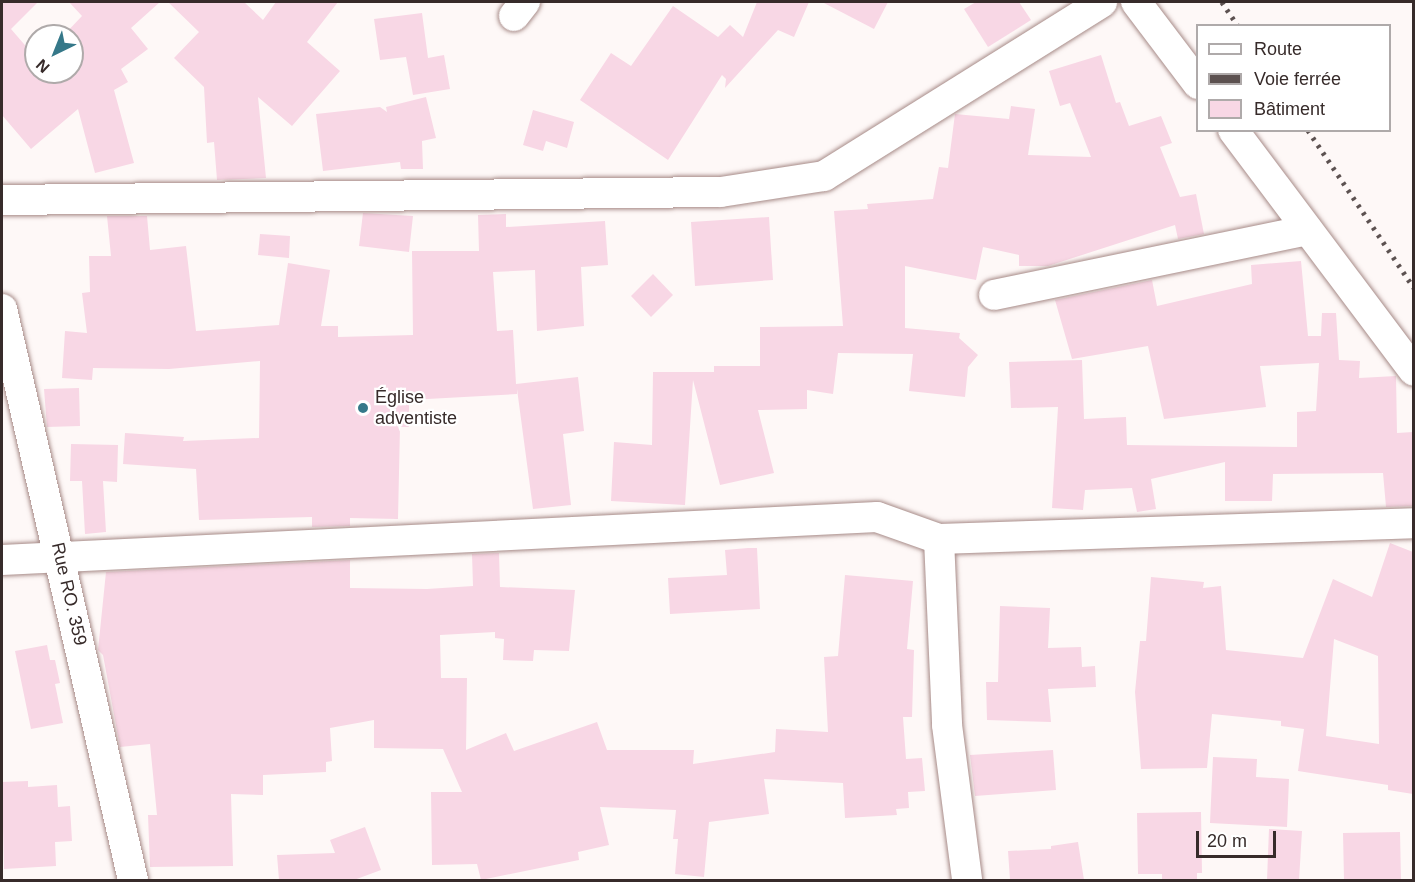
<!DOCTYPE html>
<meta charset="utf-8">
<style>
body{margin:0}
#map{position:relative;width:1415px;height:882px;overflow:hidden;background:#fef8f7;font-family:Arial,sans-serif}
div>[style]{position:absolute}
.building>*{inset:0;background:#f8d7e5}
.roads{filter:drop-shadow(0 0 2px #a78b88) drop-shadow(0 0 2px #a78b88)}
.minor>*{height:30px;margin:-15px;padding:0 15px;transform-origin:15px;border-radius:15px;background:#fff}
.rail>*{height:4.5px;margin-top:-2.25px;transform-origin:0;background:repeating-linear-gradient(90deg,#5c5150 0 3px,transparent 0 9px)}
.dots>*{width:16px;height:16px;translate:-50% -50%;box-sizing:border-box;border:3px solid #fff;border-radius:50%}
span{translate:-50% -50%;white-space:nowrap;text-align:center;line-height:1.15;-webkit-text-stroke:4.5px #fff;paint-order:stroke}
.poi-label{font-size:18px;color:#372b2a}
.left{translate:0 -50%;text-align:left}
.street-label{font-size:18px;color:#372b2a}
.frame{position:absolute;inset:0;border:3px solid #372b2a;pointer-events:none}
.legend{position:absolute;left:1196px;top:24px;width:195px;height:108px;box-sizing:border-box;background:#fff;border:2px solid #afaaaa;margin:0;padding:8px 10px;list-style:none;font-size:18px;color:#372b2a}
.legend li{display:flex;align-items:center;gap:12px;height:30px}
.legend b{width:30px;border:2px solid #afaaaa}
.north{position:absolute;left:24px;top:24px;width:60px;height:60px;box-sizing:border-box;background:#fff;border:2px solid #afaaaa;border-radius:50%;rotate:223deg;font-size:16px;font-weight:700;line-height:24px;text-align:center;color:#372b2a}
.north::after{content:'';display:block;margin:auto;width:21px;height:27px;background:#357889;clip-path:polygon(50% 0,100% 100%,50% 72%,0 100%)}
.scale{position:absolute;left:1196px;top:831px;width:80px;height:27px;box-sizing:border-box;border:3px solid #372b2a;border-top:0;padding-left:8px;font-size:18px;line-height:21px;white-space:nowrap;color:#372b2a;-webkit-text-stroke:4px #fff;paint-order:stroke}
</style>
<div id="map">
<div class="building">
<i style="clip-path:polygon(2px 2px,38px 2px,11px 29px,36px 58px,36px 72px,72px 72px,72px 36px,63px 36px,82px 16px,69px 2px,160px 2px,131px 28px,148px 49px,121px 69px,128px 82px,114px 90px,134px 163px,95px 173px,78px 109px,31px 149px,2px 115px)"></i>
<i style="clip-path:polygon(168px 2px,244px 2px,263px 20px,276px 2px,338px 2px,307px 42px,340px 71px,292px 126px,258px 97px,266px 178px,217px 180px,214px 142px,207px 143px,204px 87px,174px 58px,199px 32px)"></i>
<i style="clip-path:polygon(757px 2px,809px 2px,794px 37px,778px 30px,725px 88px,726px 79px,722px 75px,668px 160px,580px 100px,611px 53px,631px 66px,673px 6px,718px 37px,730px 25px,743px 37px)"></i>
<i style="clip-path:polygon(822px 2px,888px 2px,874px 29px)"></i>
<i style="clip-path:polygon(976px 2px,1019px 2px,1031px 20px,988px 47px,964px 9px)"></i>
<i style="clip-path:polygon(422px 13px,428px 58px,444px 55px,450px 89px,413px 95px,406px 57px,380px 60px,374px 19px)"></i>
<i style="clip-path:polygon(1101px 55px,1116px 103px,1120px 102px,1129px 126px,1161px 116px,1172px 143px,1160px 147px,1180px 197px,1196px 194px,1204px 234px,1178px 239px,1175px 225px,1048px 266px,1019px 266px,1019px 255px,983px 247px,976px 280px,905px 266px,905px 328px,960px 333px,959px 338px,978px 355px,968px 367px,965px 397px,909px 391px,913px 354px,838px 353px,833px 394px,807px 390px,807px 409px,758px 410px,774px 473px,720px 485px,693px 380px,685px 505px,611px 501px,614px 442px,652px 445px,653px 372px,714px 372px,714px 366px,760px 366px,760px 327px,843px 326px,834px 211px,868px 209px,867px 204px,933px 199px,939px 167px,948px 168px,955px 114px,1009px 119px,1011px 106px,1035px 109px,1028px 155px,1091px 157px,1070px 103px,1060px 106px,1049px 71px)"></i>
<i style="clip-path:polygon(426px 97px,436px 138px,422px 141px,423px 169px,401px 169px,400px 162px,323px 171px,316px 114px,380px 107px,387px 112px,386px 107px)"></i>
<i style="clip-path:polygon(533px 110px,574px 122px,567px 148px,546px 141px,543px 151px,523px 145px)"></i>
<i style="clip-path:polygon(363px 213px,413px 216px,409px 252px,359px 246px)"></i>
<i style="clip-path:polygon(506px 214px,506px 227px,605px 221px,608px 265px,581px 267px,584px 326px,537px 331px,535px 270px,493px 272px,497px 331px,513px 330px,516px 384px,578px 377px,584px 431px,563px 434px,571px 505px,533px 509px,517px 389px,517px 394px,409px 400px,409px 427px,400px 427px,398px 519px,350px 518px,350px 526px,312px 527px,312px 517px,199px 520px,196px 469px,123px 464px,125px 433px,184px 437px,183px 441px,259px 438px,260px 361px,169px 369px,93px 368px,92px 380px,62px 378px,65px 331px,87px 333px,82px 293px,90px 292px,89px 256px,111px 256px,107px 216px,147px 216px,150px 250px,186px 246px,196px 331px,279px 325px,288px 263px,330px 270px,321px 326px,338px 326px,338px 337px,413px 335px,412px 251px,479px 251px,478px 215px)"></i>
<i style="clip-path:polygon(769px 217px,773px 280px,695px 286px,691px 222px)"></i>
<i style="clip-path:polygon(260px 234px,290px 236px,289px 258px,258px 255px)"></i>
<i style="clip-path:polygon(1301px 261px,1308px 336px,1321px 336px,1322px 313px,1336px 313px,1339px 360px,1360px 361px,1359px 378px,1396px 376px,1397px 433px,1413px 432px,1413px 506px,1386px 507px,1383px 473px,1273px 474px,1272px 501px,1225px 501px,1225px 462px,1151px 479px,1156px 509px,1137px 512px,1132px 488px,1085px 490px,1083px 510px,1052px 508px,1058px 407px,1011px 408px,1009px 362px,1082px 360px,1084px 419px,1126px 417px,1127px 445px,1297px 447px,1297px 412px,1316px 411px,1319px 363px,1260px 366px,1266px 407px,1164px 419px,1148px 346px,1072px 359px,1055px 300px,1152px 280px,1157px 306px,1252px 284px,1251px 265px)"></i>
<i style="clip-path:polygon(653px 274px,673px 295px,651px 317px,631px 296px)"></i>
<i style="clip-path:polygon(79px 388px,80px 426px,47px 427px,44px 389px)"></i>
<i style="clip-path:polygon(71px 444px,118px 445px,117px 482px,103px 481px,106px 532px,85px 534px,82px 481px,70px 481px)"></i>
<i style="clip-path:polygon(evenodd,1390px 543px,1413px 552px,1413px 794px,1388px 790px,1388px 785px,1298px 771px,1304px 729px,1281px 726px,1281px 721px,1212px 714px,1207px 768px,1141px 769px,1135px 692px,1140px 641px,1146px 641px,1151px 577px,1204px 582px,1203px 588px,1221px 586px,1226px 650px,1303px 658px,1333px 579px,1372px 597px,1390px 543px,1334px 639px,1378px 656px,1379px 744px,1326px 736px,1334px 639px)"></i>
<i style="clip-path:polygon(748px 548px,757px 548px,760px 609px,670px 614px,668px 578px,727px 575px,725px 550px)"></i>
<i style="clip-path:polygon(499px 553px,500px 587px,575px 590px,569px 651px,534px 650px,533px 661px,503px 660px,504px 639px,495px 638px,495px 632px,440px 635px,441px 678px,467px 678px,466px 750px,506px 733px,514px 751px,597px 722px,607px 750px,694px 750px,693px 764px,775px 752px,776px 729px,828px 732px,824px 657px,838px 656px,845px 575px,913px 581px,907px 649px,914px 650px,912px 717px,903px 717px,906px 759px,922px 758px,925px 791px,908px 792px,909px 808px,896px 809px,897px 815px,845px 818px,843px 783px,764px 779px,769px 814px,709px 822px,704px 877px,675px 874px,678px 839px,673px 839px,676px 810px,600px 807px,609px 845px,578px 852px,579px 860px,481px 880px,477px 864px,432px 865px,431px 792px,462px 792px,443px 749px,374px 748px,374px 720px,330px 728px,332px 761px,326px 762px,326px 772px,263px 775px,263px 795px,231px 794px,233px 866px,150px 867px,148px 815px,157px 815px,150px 744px,120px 747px,103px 655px,98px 650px,106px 572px,350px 560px,350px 588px,427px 589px,473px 586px,472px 554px)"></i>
<i style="clip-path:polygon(1000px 606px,1050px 608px,1048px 648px,1081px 647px,1082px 667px,1095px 666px,1096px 687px,1048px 689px,1051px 722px,987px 720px,986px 682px,998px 682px)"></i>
<i style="clip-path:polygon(47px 645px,50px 660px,55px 660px,60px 683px,55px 684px,63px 723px,31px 729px,15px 651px)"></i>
<i style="clip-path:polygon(1053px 750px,1056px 790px,975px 796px,970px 755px)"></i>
<i style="clip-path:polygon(1213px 757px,1257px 759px,1256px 777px,1289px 779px,1287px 827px,1210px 823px)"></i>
<i style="clip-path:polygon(28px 781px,28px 787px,57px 785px,58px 807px,70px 806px,72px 841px,55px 842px,56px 866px,4px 869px,2px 782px)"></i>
<i style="clip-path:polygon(1201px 812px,1202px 873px,1197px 873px,1197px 880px,1162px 880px,1162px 874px,1138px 874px,1137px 813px)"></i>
<i style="clip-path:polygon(365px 827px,381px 870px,354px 880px,279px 880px,277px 855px,335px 853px,330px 840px)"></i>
<i style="clip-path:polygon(1269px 829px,1302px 831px,1299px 880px,1267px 880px)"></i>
<i style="clip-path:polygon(1400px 832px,1401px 880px,1344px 880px,1343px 833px)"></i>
<i style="clip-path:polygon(1078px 842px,1084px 880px,1010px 880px,1008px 851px,1051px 849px,1051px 846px)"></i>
</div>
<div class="roads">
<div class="minor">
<i style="left:1136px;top:2px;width:103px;rotate:52.9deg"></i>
<i style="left:514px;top:16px;width:18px;rotate:-52deg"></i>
<i style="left:1233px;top:130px;width:301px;rotate:53.1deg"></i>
<i style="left:2px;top:200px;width:719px;rotate:-0.64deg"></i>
<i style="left:721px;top:192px;width:104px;rotate:-8.8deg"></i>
<i style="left:824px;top:176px;width:328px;rotate:-32deg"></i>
<i style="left:994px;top:295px;width:320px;rotate:-11.7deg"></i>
<i style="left:2px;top:309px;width:586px;rotate:77.08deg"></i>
<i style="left:939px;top:539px;width:186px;rotate:87.5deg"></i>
<i style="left:947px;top:725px;width:156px;rotate:82.6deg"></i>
<i style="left:2px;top:560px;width:876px;rotate:-2.81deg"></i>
<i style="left:877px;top:517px;width:66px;rotate:19.5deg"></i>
<i style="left:939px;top:539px;width:475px;rotate:-1.9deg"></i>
</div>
</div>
<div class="rail">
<i style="left:1222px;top:2px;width:29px;rotate:56deg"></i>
<i style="left:1308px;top:130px;width:190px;rotate:56.1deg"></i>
</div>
<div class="dots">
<i style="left:363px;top:408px;background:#357889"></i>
</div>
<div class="poi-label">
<span class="left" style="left:375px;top:408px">Église<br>adventiste</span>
</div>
<div class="street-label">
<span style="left:69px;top:594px;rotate:77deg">Rue RO. 359</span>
</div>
<div class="frame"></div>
<ul class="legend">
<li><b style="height:8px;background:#fff"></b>Route</li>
<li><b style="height:8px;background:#5c5150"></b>Voie ferrée</li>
<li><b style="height:16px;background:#f8d7e5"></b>Bâtiment</li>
</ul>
<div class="north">N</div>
<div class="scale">20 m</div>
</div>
